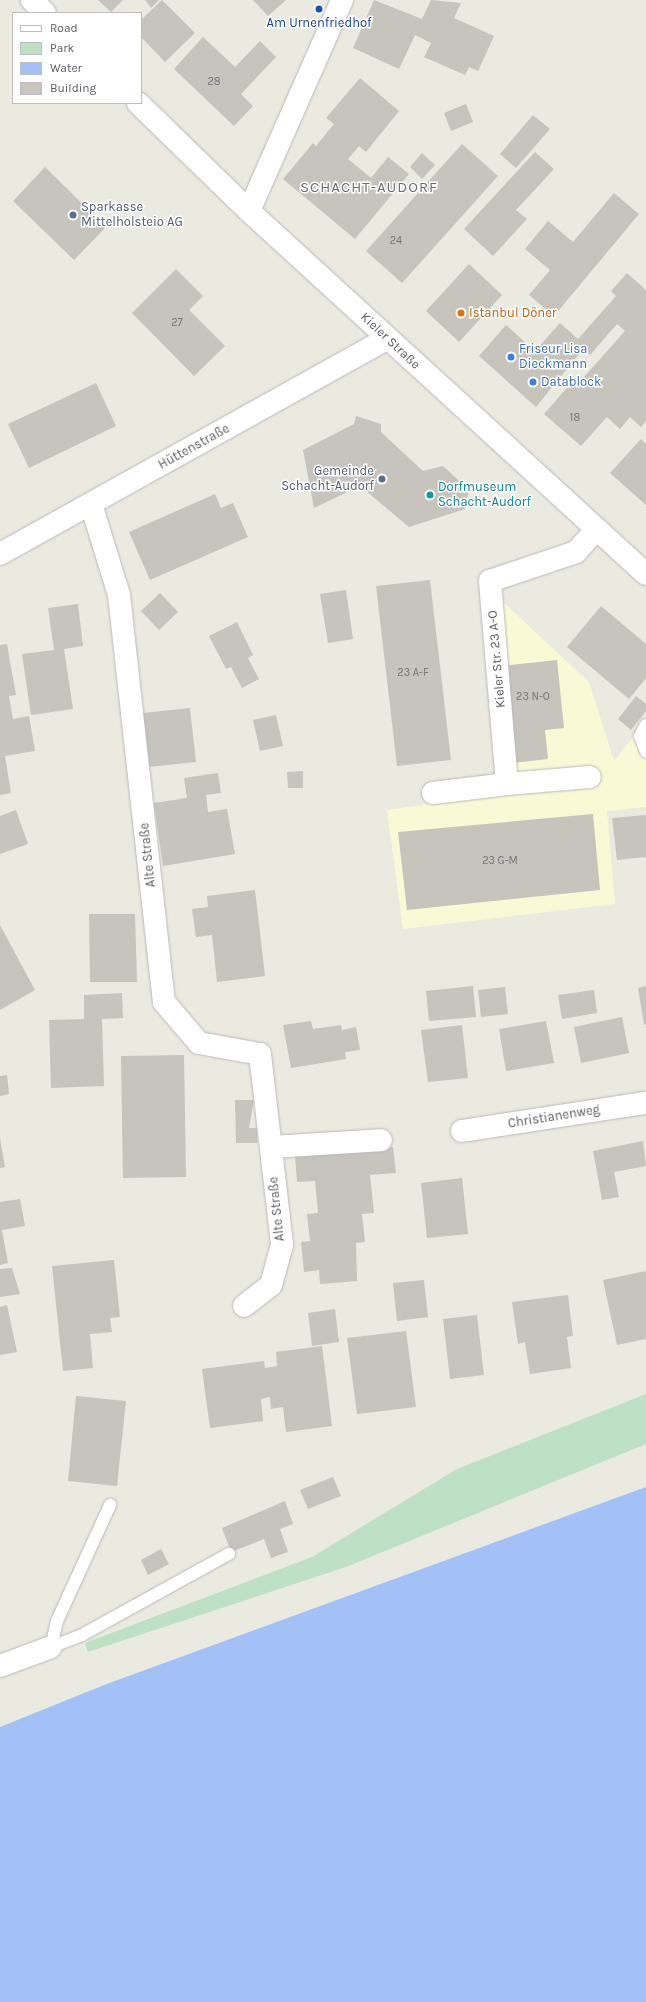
<!DOCTYPE html>
<meta charset="utf-8">
<style>
body{margin:0}
#map{position:relative;width:646px;height:2002px;overflow:hidden;background:#eaeae0;font-family:Karla,sans-serif}
div>[style]{position:absolute}
.commercial>*{inset:0;background:#faf9d5}
.green>*{inset:0;background:#bee1c5}
.water>*{inset:0;background:#a3c1f7}
.building>*{inset:0;background:#c6c4bd}
.roads{filter:drop-shadow(0 0 1px #b8b8be) drop-shadow(0 0 1px #b8b8be)}
.service>*{height:12px;margin:-6px;padding:0 6px;transform-origin:6px;border-radius:6px;background:#fff}
.minor>*{height:22px;margin:-11px;padding:0 11px;transform-origin:11px;border-radius:11px;background:#fff}
.secondary>*{height:22px;margin:-11px;padding:0 11px;transform-origin:11px;border-radius:11px;background:#fff}
.dots>*{width:11px;height:11px;translate:-50% -50%;box-sizing:border-box;border:2px solid #fff;border-radius:50%}
span{translate:-50% -50%;white-space:nowrap;text-align:center;line-height:1.15;-webkit-text-stroke:3px #fff;paint-order:stroke}
.number-label{font-size:11px;color:#747477}
.number-label span{-webkit-text-stroke-width:0}
.transit-label{font-size:13px;color:#164399}
.service-label{font-size:13px;color:#4e5e75}
.left{translate:0 -50%;text-align:left}
.right{translate:-100% -50%;text-align:right}
.food-label{font-size:13px;color:#c56008}
.street-label{font-size:13px;color:#595a60}
.shop-label{font-size:13px;color:#366cbe}
.culture-label{font-size:13px;color:#0d838f}
.quarter-label{font-size:15px;color:#6a6c72;letter-spacing:1px}
.legend{position:absolute;left:12px;top:12px;width:130px;height:92px;box-sizing:border-box;background:#fff;border:1px solid #bdbdbf;margin:0;padding:5px 7px;list-style:none;font-size:12px;color:#595a60}
.legend li{display:flex;align-items:center;gap:8px;height:20px}
.legend b{width:20px;border:1px solid #bdbdbf}
</style>
<div id="map">
<div class="commercial">
<i style="clip-path:polygon(500px 599px,589px 682px,614px 761px,646px 720px,646px 807px,607px 811px,615px 904px,403px 929px,387px 810px,513px 792px)"></i>
</div>
<div class="green">
<i style="clip-path:polygon(646px 1394px,646px 1444px,346px 1567px,88px 1652px,85px 1643px,312px 1557px,457px 1469px)"></i>
</div>
<div class="water">
<i style="clip-path:polygon(646px 1487px,646px 2002px,0 2002px,0 1727px,104px 1685px)"></i>
</div>
<div class="building">
<i style="clip-path:polygon(98px 0,123px 0,111px 12px)"></i>
<i style="clip-path:polygon(145px 0,159px 0,151px 8px)"></i>
<i style="clip-path:polygon(162px 0,195px 33px,165px 62px,141px 37px,141px 20px)"></i>
<i style="clip-path:polygon(253px 0,286px 0,268px 16px)"></i>
<i style="clip-path:polygon(374px 0,422px 19px,431px 0,461px 3px,454px 18px,494px 36px,478px 71px,469px 67px,465px 75px,424px 57px,431px 43px,415px 35px,399px 69px,353px 48px)"></i>
<i style="clip-path:polygon(203px 37px,235px 67px,260px 41px,276px 57px,241px 94px,253px 106px,234px 126px,174px 69px)"></i>
<i style="clip-path:polygon(360px 78px,399px 111px,366px 152px,359px 146px,348px 159px,371px 178px,388px 157px,409px 174px,355px 239px,283px 179px,313px 143px,316px 146px,334px 124px,326px 118px)"></i>
<i style="clip-path:polygon(466px 104px,473px 122px,451px 131px,444px 113px)"></i>
<i style="clip-path:polygon(533px 115px,550px 129px,516px 168px,500px 154px)"></i>
<i style="clip-path:polygon(462px 144px,498px 176px,402px 283px,366px 251px)"></i>
<i style="clip-path:polygon(535px 152px,554px 169px,516px 210px,527px 219px,493px 256px,464px 229px)"></i>
<i style="clip-path:polygon(422px 153px,435px 165px,422px 179px,410px 167px)"></i>
<i style="clip-path:polygon(45px 167px,106px 227px,74px 260px,13px 201px)"></i>
<i style="clip-path:polygon(614px 193px,639px 214px,554px 316px,529px 295px,550px 270px,525px 249px,548px 221px,573px 242px)"></i>
<i style="clip-path:polygon(469px 264px,502px 295px,459px 342px,426px 311px)"></i>
<i style="clip-path:polygon(176px 269px,203px 296px,189px 310px,225px 346px,194px 376px,132px 313px)"></i>
<i style="clip-path:polygon(627px 273px,646px 290px,646px 421px,641px 427px,630px 417px,620px 429px,607px 417px,581px 446px,544px 414px,572px 382px,576px 386px,625px 331px,617px 324px,590px 355px,584px 348px,536px 407px,479px 356px,506px 325px,535px 351px,560px 323px,578px 339px,616px 296px,611px 291px)"></i>
<i style="clip-path:polygon(96px 383px,116px 426px,29px 468px,8px 424px)"></i>
<i style="clip-path:polygon(356px 416px,381px 424px,381px 432px,423px 471px,443px 466px,469px 490px,465px 509px,409px 527px,360px 486px,314px 508px,303px 450px,354px 424px)"></i>
<i style="clip-path:polygon(641px 439px,646px 444px,646px 505px,610px 473px)"></i>
<i style="clip-path:polygon(215px 494px,221px 508px,233px 503px,248px 537px,150px 580px,129px 532px)"></i>
<i style="clip-path:polygon(430px 580px,451px 760px,397px 766px,376px 586px)"></i>
<i style="clip-path:polygon(346px 590px,353px 639px,328px 643px,320px 594px)"></i>
<i style="clip-path:polygon(160px 593px,178px 612px,159px 630px,141px 611px)"></i>
<i style="clip-path:polygon(78px 604px,83px 646px,64px 649px,73px 709px,31px 715px,22px 654px,54px 650px,48px 608px)"></i>
<i style="clip-path:polygon(601px 606px,646px 644px,646px 678px,629px 699px,567px 647px)"></i>
<i style="clip-path:polygon(237px 622px,253px 655px,248px 658px,259px 679px,242px 688px,231px 667px,226px 669px,209px 636px)"></i>
<i style="clip-path:polygon(7px 644px,16px 695px,9px 696px,13px 719px,29px 716px,35px 751px,5px 756px,11px 793px,0 795px,0 645px)"></i>
<i style="clip-path:polygon(557px 660px,564px 728px,545px 730px,548px 759px,512px 763px,501px 666px)"></i>
<i style="clip-path:polygon(636px 696px,646px 704px,646px 711px,631px 730px,618px 719px)"></i>
<i style="clip-path:polygon(190px 708px,196px 762px,149px 767px,143px 713px)"></i>
<i style="clip-path:polygon(276px 715px,283px 746px,260px 751px,253px 720px)"></i>
<i style="clip-path:polygon(303px 771px,303px 788px,288px 788px,287px 772px)"></i>
<i style="clip-path:polygon(218px 773px,221px 793px,206px 795px,208px 812px,227px 809px,235px 854px,163px 866px,154px 803px,187px 798px,184px 778px)"></i>
<i style="clip-path:polygon(16px 810px,28px 844px,0 854px,0 816px)"></i>
<i style="clip-path:polygon(593px 814px,600px 890px,407px 910px,398px 832px)"></i>
<i style="clip-path:polygon(646px 815px,646px 857px,617px 860px,612px 818px)"></i>
<i style="clip-path:polygon(255px 890px,265px 976px,217px 982px,212px 935px,196px 937px,192px 909px,208px 907px,207px 896px)"></i>
<i style="clip-path:polygon(89px 914px,135px 914px,137px 982px,90px 982px)"></i>
<i style="clip-path:polygon(0 925px,35px 990px,0 1010px)"></i>
<i style="clip-path:polygon(473px 986px,476px 1017px,429px 1021px,426px 991px)"></i>
<i style="clip-path:polygon(646px 986px,646px 1024px,644px 1025px,638px 988px)"></i>
<i style="clip-path:polygon(505px 987px,508px 1014px,481px 1017px,478px 990px)"></i>
<i style="clip-path:polygon(594px 990px,597px 1013px,562px 1019px,558px 995px)"></i>
<i style="clip-path:polygon(122px 993px,123px 1018px,102px 1019px,104px 1086px,51px 1088px,49px 1020px,84px 1019px,84px 995px)"></i>
<i style="clip-path:polygon(622px 1017px,629px 1053px,581px 1063px,574px 1027px)"></i>
<i style="clip-path:polygon(311px 1021px,313px 1029px,341px 1025px,342px 1030px,356px 1027px,360px 1050px,345px 1052px,346px 1059px,291px 1068px,283px 1025px)"></i>
<i style="clip-path:polygon(546px 1021px,554px 1063px,506px 1071px,499px 1029px)"></i>
<i style="clip-path:polygon(462px 1025px,468px 1078px,428px 1082px,421px 1030px)"></i>
<i style="clip-path:polygon(184px 1055px,186px 1177px,123px 1178px,121px 1056px)"></i>
<i style="clip-path:polygon(7px 1075px,9px 1094px,0 1096px,0 1076px)"></i>
<i style="clip-path:polygon(235px 1100px,254px 1100px,249px 1128px,257px 1128px,257px 1143px,236px 1143px)"></i>
<i style="clip-path:polygon(0 1138px,5px 1167px,0 1168px)"></i>
<i style="clip-path:polygon(643px 1141px,646px 1166px,614px 1172px,619px 1197px,602px 1200px,593px 1151px)"></i>
<i style="clip-path:polygon(393px 1147px,396px 1173px,370px 1175px,374px 1213px,362px 1214px,365px 1242px,356px 1243px,357px 1281px,320px 1284px,319px 1270px,304px 1272px,301px 1242px,310px 1241px,307px 1214px,318px 1213px,315px 1181px,297px 1182px,295px 1156px)"></i>
<i style="clip-path:polygon(462px 1178px,468px 1234px,427px 1238px,421px 1183px)"></i>
<i style="clip-path:polygon(20px 1199px,25px 1226px,2px 1230px,8px 1263px,0 1265px,0 1202px)"></i>
<i style="clip-path:polygon(114px 1260px,120px 1317px,110px 1318px,112px 1332px,90px 1334px,93px 1368px,63px 1371px,52px 1266px)"></i>
<i style="clip-path:polygon(12px 1268px,20px 1294px,0 1297px,0 1269px)"></i>
<i style="clip-path:polygon(646px 1271px,646px 1339px,617px 1345px,603px 1280px)"></i>
<i style="clip-path:polygon(424px 1280px,428px 1317px,397px 1321px,393px 1283px)"></i>
<i style="clip-path:polygon(568px 1295px,573px 1336px,567px 1337px,571px 1368px,530px 1374px,525px 1342px,518px 1344px,512px 1302px)"></i>
<i style="clip-path:polygon(7px 1305px,17px 1352px,0 1355px,0 1307px)"></i>
<i style="clip-path:polygon(335px 1309px,339px 1342px,312px 1346px,308px 1313px)"></i>
<i style="clip-path:polygon(477px 1315px,484px 1375px,450px 1379px,443px 1319px)"></i>
<i style="clip-path:polygon(406px 1331px,416px 1407px,357px 1414px,347px 1338px)"></i>
<i style="clip-path:polygon(322px 1346px,332px 1426px,286px 1432px,283px 1407px,271px 1409px,270px 1397px,261px 1399px,263px 1421px,210px 1428px,202px 1369px,264px 1361px,265px 1368px,277px 1366px,276px 1352px)"></i>
<i style="clip-path:polygon(76px 1396px,126px 1401px,117px 1486px,68px 1481px)"></i>
<i style="clip-path:polygon(333px 1477px,341px 1496px,308px 1509px,300px 1490px)"></i>
<i style="clip-path:polygon(285px 1501px,293px 1524px,280px 1529px,288px 1552px,271px 1558px,264px 1539px,231px 1552px,222px 1528px)"></i>
<i style="clip-path:polygon(161px 1549px,169px 1564px,148px 1575px,141px 1560px)"></i>
</div>
<div class="roads">
<div class="service">
<i style="left:646px;top:725px;width:13px;rotate:119deg"></i>
<i style="left:640px;top:736px;width:17px;rotate:69deg"></i>
<i style="left:51px;top:1647px;width:33px;rotate:-21deg"></i>
<i style="left:82px;top:1635px;width:168px;rotate:-28.9deg"></i>
<i style="left:51px;top:1647px;width:27px;rotate:-77deg"></i>
<i style="left:57px;top:1621px;width:128px;rotate:-65.4deg"></i>
</div>
<div class="minor">
<i style="left:249px;top:211px;width:231px;rotate:-66.2deg"></i>
<i style="left:91px;top:504px;width:95px;rotate:72.9deg"></i>
<i style="left:119px;top:595px;width:409px;rotate:83.7deg"></i>
<i style="left:164px;top:1002px;width:54px;rotate:49.5deg"></i>
<i style="left:199px;top:1043px;width:62px;rotate:10.2deg"></i>
<i style="left:260px;top:1054px;width:192px;rotate:83.4deg"></i>
<i style="left:282px;top:1245px;width:41px;rotate:105.4deg"></i>
<i style="left:271px;top:1285px;width:34px;rotate:142deg"></i>
<i style="left:0;top:554px;width:443px;rotate:-29.1deg"></i>
<i style="left:507px;top:784px;width:83px;rotate:-4.8deg"></i>
<i style="left:433px;top:793px;width:75px;rotate:-6.9deg"></i>
<i style="left:507px;top:784px;width:204px;rotate:-94.8deg"></i>
<i style="left:490px;top:581px;width:91px;rotate:-18.6deg"></i>
<i style="left:576px;top:552px;width:30px;rotate:-48deg"></i>
<i style="left:462px;top:1131px;width:186px;rotate:-8.7deg"></i>
<i style="left:271px;top:1147px;width:110px;rotate:-3.6deg"></i>
<i style="left:0;top:1666px;width:54px;rotate:-20.4deg"></i>
</div>
<div class="secondary">
<i style="left:32px;top:0;width:18px;rotate:45deg"></i>
<i style="left:138px;top:103px;width:155px;rotate:44.2deg"></i>
<i style="left:249px;top:211px;width:538px;rotate:42.44deg"></i>
</div>
</div>
<div class="dots">
<i style="left:319px;top:9px;background:#1a4fb4"></i>
<i style="left:73px;top:215px;background:#5c6f8a"></i>
<i style="left:461px;top:313px;background:#e8710a"></i>
<i style="left:511px;top:357px;background:#3f7fe0"></i>
<i style="left:533px;top:382px;background:#3f7fe0"></i>
<i style="left:382px;top:479px;background:#5c6f8a"></i>
<i style="left:430px;top:495px;background:#0f9aa8"></i>
</div>
<div class="number-label">
<span style="left:214px;top:82px">28</span>
<span style="left:396px;top:241px">24</span>
<span style="left:177px;top:323px">27</span>
<span style="left:575px;top:418px">18</span>
<span style="left:413px;top:673px">23 A-F</span>
<span style="left:533px;top:697px">23 N-O</span>
<span style="left:500px;top:861px">23 G-M</span>
</div>
<div class="transit-label">
<span style="left:319px;top:23px">Am Urnenfriedhof</span>
</div>
<div class="service-label">
<span class="left" style="left:81px;top:215px">Sparkasse<br>Mittelholsteio AG</span>
<span class="right" style="left:374px;top:479px">Gemeinde<br>Schacht-Audorf</span>
</div>
<div class="food-label">
<span class="left" style="left:469px;top:313px">Istanbul Döner</span>
</div>
<div class="street-label">
<span style="left:390px;top:341px;rotate:43deg">Kieler Straße</span>
<span style="left:194px;top:447px;rotate:-29deg">Hüttenstraße</span>
<span style="left:497px;top:659px;rotate:-95deg">Kieler Str. 23 A-O</span>
<span style="left:148px;top:855px;rotate:-96deg">Alte Straße</span>
<span style="left:554px;top:1117px;rotate:-9deg">Christianenweg</span>
<span style="left:277px;top:1209px;rotate:-96deg">Alte Straße</span>
</div>
<div class="shop-label">
<span class="left" style="left:519px;top:357px">Friseur Lisa<br>Dieckmann</span>
<span class="left" style="left:541px;top:382px">Datablock</span>
</div>
<div class="culture-label">
<span class="left" style="left:438px;top:495px">Dorfmuseum<br>Schacht-Audorf</span>
</div>
<div class="quarter-label">
<span style="left:369px;top:188px">SCHACHT-AUDORF</span>
</div>
<ul class="legend">
<li><b style="height:5px;background:#fff"></b>Road</li>
<li><b style="height:11px;background:#bee1c5"></b>Park</li>
<li><b style="height:11px;background:#a3c1f7"></b>Water</li>
<li><b style="height:11px;background:#c6c4bd"></b>Building</li>
</ul>
</div>
